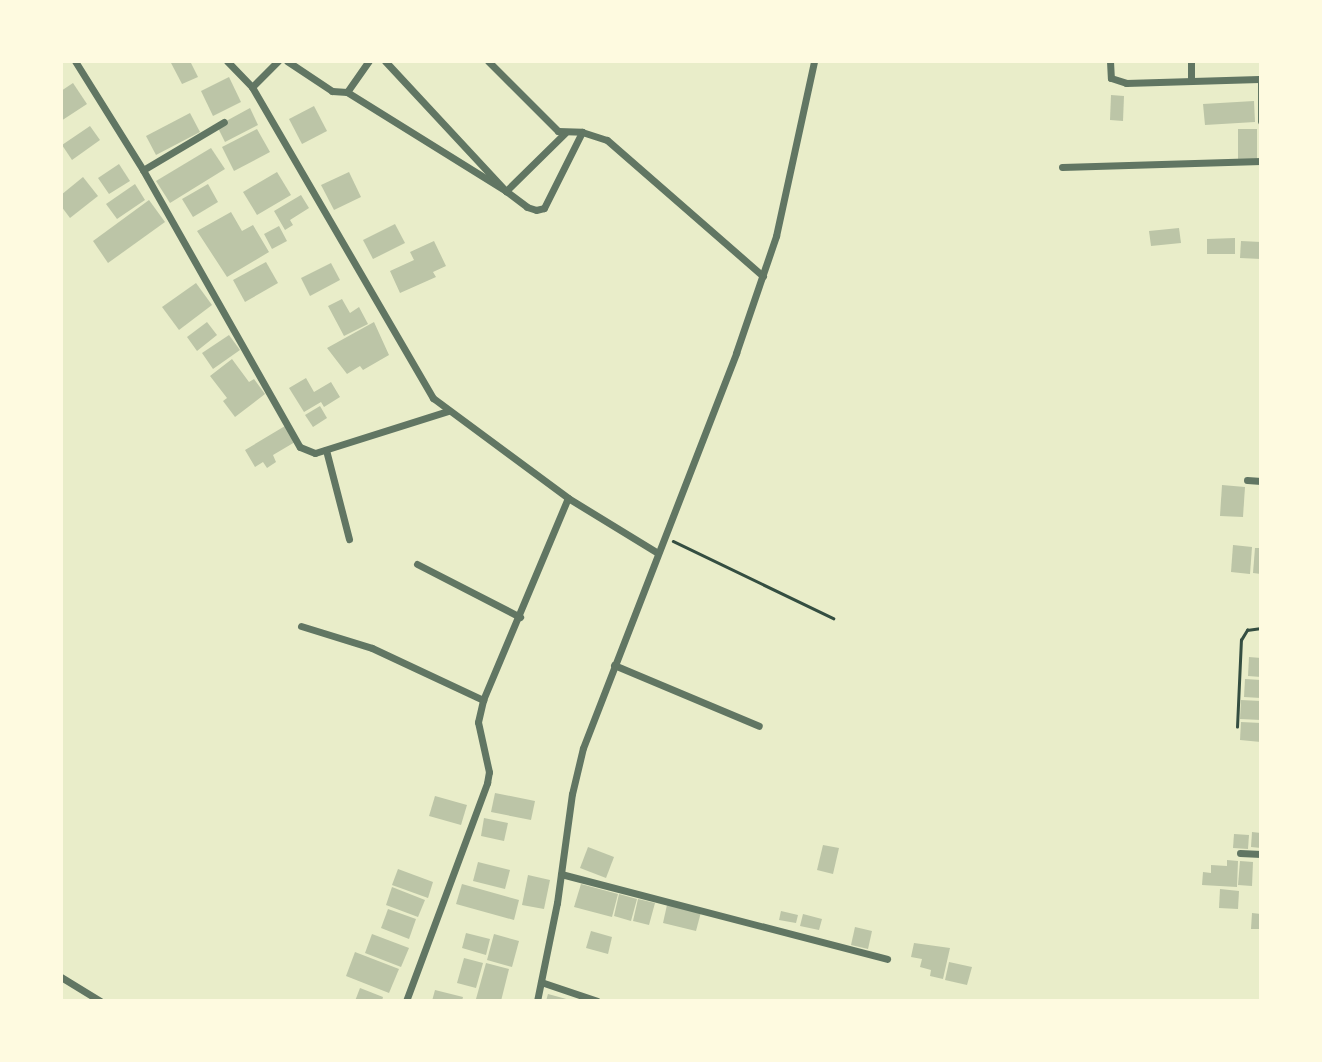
<!DOCTYPE html>
<style>
body{margin:0}
#map{position:relative;width:1322px;height:1062px;overflow:hidden;background:#e9edc9;font-family:Lora,serif}
div>[style]{position:absolute}
.building>*{inset:0;background:#bcc5a7}
.path>*{height:2.5px;margin:-1.25px;padding:0 1.25px;transform-origin:1.25px;border-radius:1.25px;background:#344e41}
.minor>*{height:7px;margin:-3.5px;padding:0 3.5px;transform-origin:3.5px;border-radius:3.5px;background:#617663}
span{translate:-50% -50%;white-space:nowrap;text-align:center;line-height:1.15;-webkit-text-stroke:7px #fefae0;paint-order:stroke}
.frame{position:absolute;inset:0;border:63px solid #fefae0;pointer-events:none}
</style>
<div id="map">
<div class="building">
<i style="clip-path:polygon(170px 61px,190px 61px,198px 77px,182px 84px)"></i>
<i style="clip-path:polygon(229px 77px,241px 102px,213px 116px,201px 91px)"></i>
<i style="clip-path:polygon(73px 83px,87px 104px,61px 121px,61px 91px)"></i>
<i style="clip-path:polygon(1111px 95px,1124px 96px,1123px 121px,1110px 120px)"></i>
<i style="clip-path:polygon(1254px 101px,1255px 122px,1205px 125px,1203px 104px)"></i>
<i style="clip-path:polygon(314px 106px,327px 131px,302px 144px,289px 119px)"></i>
<i style="clip-path:polygon(250px 108px,258px 125px,225px 142px,217px 126px)"></i>
<i style="clip-path:polygon(190px 113px,200px 132px,156px 155px,146px 136px)"></i>
<i style="clip-path:polygon(90px 126px,100px 140px,72px 160px,62px 145px)"></i>
<i style="clip-path:polygon(257px 129px,270px 152px,234px 171px,222px 147px)"></i>
<i style="clip-path:polygon(1238px 129px,1257px 129px,1257px 159px,1238px 159px)"></i>
<i style="clip-path:polygon(211px 148px,225px 169px,170px 203px,156px 181px)"></i>
<i style="clip-path:polygon(119px 164px,130px 181px,109px 194px,98px 178px)"></i>
<i style="clip-path:polygon(277px 172px,291px 195px,257px 215px,243px 192px)"></i>
<i style="clip-path:polygon(349px 172px,361px 197px,334px 210px,321px 185px)"></i>
<i style="clip-path:polygon(83px 177px,98px 196px,70px 218px,61px 206px,61px 195px)"></i>
<i style="clip-path:polygon(135px 184px,145px 200px,117px 219px,106px 204px)"></i>
<i style="clip-path:polygon(208px 184px,218px 202px,193px 217px,182px 199px)"></i>
<i style="clip-path:polygon(301px 195px,309px 208px,290px 220px,293px 225px,285px 230px,274px 211px)"></i>
<i style="clip-path:polygon(149px 200px,165px 222px,108px 263px,93px 241px)"></i>
<i style="clip-path:polygon(231px 212px,242px 231px,253px 225px,269px 252px,227px 277px,197px 231px)"></i>
<i style="clip-path:polygon(395px 224px,405px 243px,373px 259px,363px 240px)"></i>
<i style="clip-path:polygon(279px 226px,287px 241px,272px 249px,264px 234px)"></i>
<i style="clip-path:polygon(1179px 228px,1181px 243px,1151px 246px,1149px 231px)"></i>
<i style="clip-path:polygon(1235px 238px,1235px 254px,1207px 254px,1207px 239px)"></i>
<i style="clip-path:polygon(434px 241px,446px 266px,433px 272px,436px 277px,400px 293px,390px 271px,414px 260px,410px 252px)"></i>
<i style="clip-path:polygon(1241px 241px,1261px 242px,1261px 259px,1240px 258px)"></i>
<i style="clip-path:polygon(266px 262px,278px 283px,245px 302px,233px 280px)"></i>
<i style="clip-path:polygon(331px 263px,340px 280px,310px 296px,301px 278px)"></i>
<i style="clip-path:polygon(196px 283px,212px 305px,179px 330px,162px 307px)"></i>
<i style="clip-path:polygon(342px 299px,350px 313px,359px 307px,368px 324px,344px 336px,328px 306px)"></i>
<i style="clip-path:polygon(207px 322px,217px 335px,197px 351px,187px 337px)"></i>
<i style="clip-path:polygon(374px 322px,389px 355px,363px 370px,360px 366px,347px 374px,327px 348px)"></i>
<i style="clip-path:polygon(229px 335px,240px 350px,213px 369px,202px 353px)"></i>
<i style="clip-path:polygon(232px 359px,249px 382px,254px 379px,265px 394px,235px 417px,223px 401px,227px 398px,210px 376px)"></i>
<i style="clip-path:polygon(306px 378px,314px 392px,331px 382px,340px 397px,324px 407px,321px 402px,304px 412px,289px 388px)"></i>
<i style="clip-path:polygon(320px 406px,327px 418px,313px 427px,305px 415px)"></i>
<i style="clip-path:polygon(285px 426px,295px 442px,273px 455px,276px 462px,267px 468px,263px 462px,255px 467px,245px 450px)"></i>
<i style="clip-path:polygon(1222px 485px,1245px 487px,1243px 517px,1220px 516px)"></i>
<i style="clip-path:polygon(1233px 545px,1252px 547px,1250px 574px,1231px 572px)"></i>
<i style="clip-path:polygon(1255px 548px,1261px 548px,1261px 574px,1253px 573px)"></i>
<i style="clip-path:polygon(1249px 657px,1261px 658px,1261px 677px,1248px 676px)"></i>
<i style="clip-path:polygon(1245px 679px,1261px 680px,1261px 698px,1244px 697px)"></i>
<i style="clip-path:polygon(1241px 700px,1261px 701px,1261px 720px,1240px 719px)"></i>
<i style="clip-path:polygon(1241px 722px,1261px 723px,1261px 742px,1240px 740px)"></i>
<i style="clip-path:polygon(495px 793px,535px 801px,531px 820px,491px 812px)"></i>
<i style="clip-path:polygon(435px 796px,467px 805px,461px 825px,429px 816px)"></i>
<i style="clip-path:polygon(484px 818px,508px 823px,504px 841px,481px 836px)"></i>
<i style="clip-path:polygon(1252px 832px,1261px 833px,1261px 848px,1251px 847px)"></i>
<i style="clip-path:polygon(1234px 834px,1249px 835px,1248px 849px,1233px 848px)"></i>
<i style="clip-path:polygon(823px 845px,839px 848px,833px 874px,817px 870px)"></i>
<i style="clip-path:polygon(588px 847px,614px 857px,606px 878px,580px 868px)"></i>
<i style="clip-path:polygon(1227px 860px,1238px 861px,1237px 887px,1202px 885px,1203px 872px,1211px 873px,1211px 865px,1227px 866px)"></i>
<i style="clip-path:polygon(1240px 861px,1253px 862px,1252px 886px,1238px 885px)"></i>
<i style="clip-path:polygon(478px 862px,510px 870px,505px 889px,473px 881px)"></i>
<i style="clip-path:polygon(398px 869px,433px 882px,428px 898px,392px 885px)"></i>
<i style="clip-path:polygon(528px 875px,550px 880px,544px 909px,522px 905px)"></i>
<i style="clip-path:polygon(462px 884px,519px 900px,514px 920px,456px 904px)"></i>
<i style="clip-path:polygon(581px 884px,618px 894px,612px 917px,574px 907px)"></i>
<i style="clip-path:polygon(392px 887px,425px 900px,418px 917px,386px 905px)"></i>
<i style="clip-path:polygon(1220px 889px,1239px 891px,1238px 909px,1219px 908px)"></i>
<i style="clip-path:polygon(619px 894px,637px 899px,631px 921px,614px 916px)"></i>
<i style="clip-path:polygon(638px 899px,655px 903px,649px 925px,633px 921px)"></i>
<i style="clip-path:polygon(667px 905px,701px 912px,696px 931px,663px 923px)"></i>
<i style="clip-path:polygon(388px 909px,416px 919px,409px 939px,381px 928px)"></i>
<i style="clip-path:polygon(781px 911px,798px 915px,796px 923px,779px 920px)"></i>
<i style="clip-path:polygon(1252px 913px,1261px 914px,1261px 929px,1251px 929px)"></i>
<i style="clip-path:polygon(803px 914px,822px 919px,819px 930px,800px 926px)"></i>
<i style="clip-path:polygon(855px 927px,872px 931px,868px 949px,851px 945px)"></i>
<i style="clip-path:polygon(591px 931px,612px 937px,608px 954px,586px 948px)"></i>
<i style="clip-path:polygon(466px 933px,490px 939px,486px 955px,462px 948px)"></i>
<i style="clip-path:polygon(372px 934px,409px 948px,401px 967px,365px 953px)"></i>
<i style="clip-path:polygon(494px 934px,519px 941px,512px 967px,487px 960px)"></i>
<i style="clip-path:polygon(914px 943px,950px 948px,943px 979px,930px 976px,931px 970px,920px 967px,922px 959px,911px 957px)"></i>
<i style="clip-path:polygon(355px 952px,399px 969px,389px 993px,346px 976px)"></i>
<i style="clip-path:polygon(464px 958px,483px 963px,476px 988px,457px 983px)"></i>
<i style="clip-path:polygon(949px 962px,972px 967px,967px 985px,945px 980px)"></i>
<i style="clip-path:polygon(486px 963px,509px 969px,501px 1001px,476px 999px)"></i>
<i style="clip-path:polygon(360px 988px,383px 997px,382px 1001px,355px 1001px)"></i>
<i style="clip-path:polygon(435px 990px,463px 997px,462px 1001px,432px 1001px)"></i>
<i style="clip-path:polygon(548px 994px,570px 1000px,570px 1001px,546px 1001px)"></i>
</div>
<div class="path">
<i style="left:673px;top:541px;width:178px;rotate:25.7deg"></i>
<i style="left:1237px;top:727px;width:87px;rotate:-87.4deg"></i>
<i style="left:1241px;top:640px;width:12px;rotate:-59deg"></i>
<i style="left:1247px;top:630px;width:14px;rotate:-8deg"></i>
</div>
<div class="minor">
<i style="left:75px;top:61px;width:128px;rotate:58deg"></i>
<i style="left:143px;top:170px;width:318px;rotate:60.5deg"></i>
<i style="left:300px;top:447px;width:16px;rotate:22deg"></i>
<i style="left:315px;top:453px;width:139px;rotate:-17.5deg"></i>
<i style="left:227px;top:61px;width:36px;rotate:46deg"></i>
<i style="left:252px;top:87px;width:360px;rotate:59.8deg"></i>
<i style="left:433px;top:398px;width:168px;rotate:36.5deg"></i>
<i style="left:568px;top:498px;width:103px;rotate:31.5deg"></i>
<i style="left:287px;top:61px;width:54px;rotate:33.7deg"></i>
<i style="left:332px;top:91px;width:15px;rotate:4deg"></i>
<i style="left:347px;top:92px;width:187px;rotate:31.9deg"></i>
<i style="left:506px;top:191px;width:26px;rotate:37deg"></i>
<i style="left:527px;top:207px;width:9px;rotate:18deg"></i>
<i style="left:536px;top:210px;width:8px;rotate:-14deg"></i>
<i style="left:544px;top:208px;width:85px;rotate:-63.4deg"></i>
<i style="left:385px;top:61px;width:178px;rotate:47.1deg"></i>
<i style="left:506px;top:191px;width:83px;rotate:-44.5deg"></i>
<i style="left:488px;top:61px;width:99px;rotate:45deg"></i>
<i style="left:558px;top:131px;width:24px;rotate:2deg"></i>
<i style="left:582px;top:132px;width:26px;rotate:18deg"></i>
<i style="left:607px;top:140px;width:207px;rotate:41.1deg"></i>
<i style="left:1110px;top:61px;width:17px;rotate:87deg"></i>
<i style="left:1111px;top:78px;width:16px;rotate:18deg"></i>
<i style="left:1126px;top:83px;width:133px;rotate:-1.7deg"></i>
<i style="left:1191px;top:61px;width:19px;rotate:90deg"></i>
<i style="left:1261px;top:79px;width:42px;rotate:90deg"></i>
<i style="left:252px;top:87px;width:37px;rotate:-45deg"></i>
<i style="left:347px;top:92px;width:38px;rotate:-55deg"></i>
<i style="left:1062px;top:167px;width:199px;rotate:-1.7deg"></i>
<i style="left:143px;top:170px;width:94px;rotate:-30.7deg"></i>
<i style="left:326px;top:450px;width:92px;rotate:75.5deg"></i>
<i style="left:1247px;top:480px;width:14px;rotate:4deg"></i>
<i style="left:417px;top:564px;width:116px;rotate:27.2deg"></i>
<i style="left:301px;top:626px;width:74px;rotate:17.2deg"></i>
<i style="left:372px;top:648px;width:123px;rotate:25.1deg"></i>
<i style="left:614px;top:665px;width:157px;rotate:22.8deg"></i>
<i style="left:1240px;top:853px;width:21px;rotate:3deg"></i>
<i style="left:561px;top:874px;width:337px;rotate:14.6deg"></i>
<i style="left:61px;top:977px;width:46px;rotate:31.6deg"></i>
<i style="left:541px;top:982px;width:59px;rotate:18.7deg"></i>
<i style="left:406px;top:1001px;width:233px;rotate:-69.6deg"></i>
<i style="left:487px;top:783px;width:11px;rotate:-80deg"></i>
<i style="left:489px;top:772px;width:51px;rotate:-102.4deg"></i>
<i style="left:478px;top:722px;width:23px;rotate:-77deg"></i>
<i style="left:483px;top:700px;width:219px;rotate:-67.2deg"></i>
<i style="left:537px;top:1001px;width:100px;rotate:-78.5deg"></i>
<i style="left:557px;top:903px;width:110px;rotate:-82.2deg"></i>
<i style="left:572px;top:794px;width:47px;rotate:-76.6deg"></i>
<i style="left:583px;top:748px;width:424px;rotate:-68.8deg"></i>
<i style="left:736px;top:353px;width:124px;rotate:-71.1deg"></i>
<i style="left:776px;top:236px;width:179px;rotate:-77.7deg"></i>
</div>
<div class="frame"></div>
</div>
